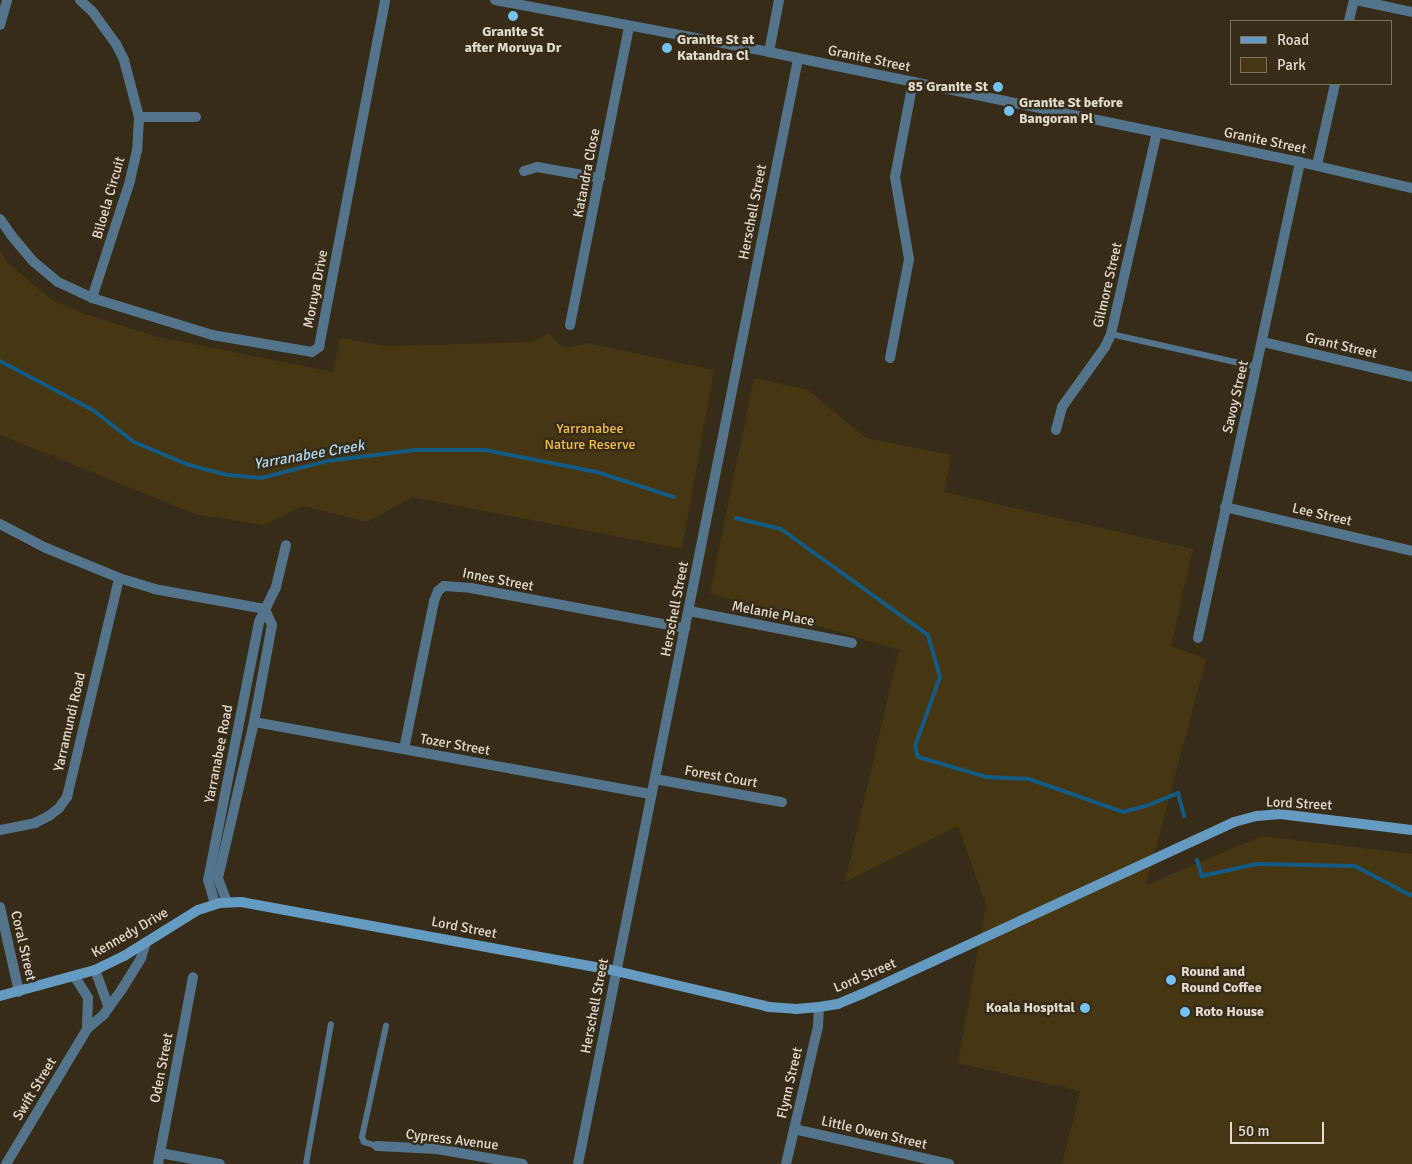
<!DOCTYPE html>
<style>
body{margin:0}
#map{position:relative;width:1412px;height:1164px;overflow:hidden;background:#372c17;font-family:Signika,sans-serif}
div>[style]{position:absolute}
.green>*{inset:0;background:#473612}
.stream>*{height:4px;margin:-2px;padding:0 2px;transform-origin:2px;border-radius:2px;background:#145b84}
.service>*{height:6px;margin:-3px;padding:0 3px;transform-origin:3px;border-radius:3px;background:#53748b}
.minor>*{height:10px;margin:-5px;padding:0 5px;transform-origin:5px;border-radius:5px;background:#53748b}
.tertiary>*{height:10px;margin:-5px;padding:0 5px;transform-origin:5px;border-radius:5px;background:#53748b}
.secondary>*{height:10px;margin:-5px;padding:0 5px;transform-origin:5px;border-radius:5px;background:#659bc0}
.dots>*{width:14px;height:14px;translate:-50% -50%;box-sizing:border-box;border:2px solid #372c17;border-radius:50%}
span{translate:-50% -50%;white-space:nowrap;text-align:center;line-height:1.15;-webkit-text-stroke:5px #372c17;paint-order:stroke}
.poi-label{font-size:14px;color:#e1dacd;font-weight:700}
.left{translate:0 -50%;text-align:left}
.right{translate:-100% -50%;text-align:right}
.street-label{font-size:14px;color:#e1dacd}
.park-label{font-size:14px;color:#f6bd44}
.water-label{font-size:15px;color:#afd7f4;font-style:italic}
.legend{position:absolute;left:1230px;top:20px;width:162px;height:65px;box-sizing:border-box;background:#372c17;border:1px solid #7b7260;margin:0;padding:6px 9px;list-style:none;font-size:15px;color:#e1dacd}
.legend li{display:flex;align-items:center;gap:10px;height:25px}
.legend b{width:25px;border:1px solid #7b7260}
.scale{position:absolute;left:1230px;top:1122px;width:94px;height:22px;box-sizing:border-box;border:2px solid #e1dacd;border-top:0;padding-left:6px;font-size:15px;line-height:18px;white-space:nowrap;color:#e1dacd;-webkit-text-stroke:4px #372c17;paint-order:stroke}
</style>
<div id="map">
<div class="green">
<i style="clip-path:polygon(0 250px,6px 261px,30px 282px,54px 301px,82px 313px,158px 337px,333px 372px,340px 338px,388px 346px,533px 342px,549px 333px,558px 344px,568px 348px,587px 343px,714px 370px,682px 549px,412px 497px,368px 522px,303px 506px,264px 525px,195px 514px,0 435px)"></i>
<i style="clip-path:polygon(754px 378px,808px 390px,866px 438px,951px 455px,944px 492px,1193px 549px,1171px 646px,1206px 659px,1146px 885px,1262px 836px,1412px 854px,1412px 1164px,1062px 1164px,1080px 1091px,958px 1063px,986px 905px,958px 826px,845px 882px,899px 650px,710px 593px)"></i>
</div>
<div class="stream">
<i style="left:0;top:361px;width:105px;rotate:27.8deg"></i>
<i style="left:93px;top:410px;width:52px;rotate:38deg"></i>
<i style="left:134px;top:442px;width:60px;rotate:22.7deg"></i>
<i style="left:189px;top:465px;width:40px;rotate:14.4deg"></i>
<i style="left:228px;top:475px;width:33px;rotate:5deg"></i>
<i style="left:261px;top:478px;width:68px;rotate:-14.4deg"></i>
<i style="left:327px;top:461px;width:89px;rotate:-7.1deg"></i>
<i style="left:415px;top:450px;width:70px"></i>
<i style="left:485px;top:450px;width:114px;rotate:11.1deg"></i>
<i style="left:597px;top:472px;width:81px;rotate:18deg"></i>
<i style="left:736px;top:518px;width:46px;rotate:13.7deg"></i>
<i style="left:781px;top:529px;width:181px;rotate:35.8deg"></i>
<i style="left:928px;top:635px;width:44px;rotate:74.1deg"></i>
<i style="left:940px;top:677px;width:73px;rotate:109.9deg"></i>
<i style="left:915px;top:746px;width:11px;rotate:75deg"></i>
<i style="left:918px;top:757px;width:72px;rotate:16.2deg"></i>
<i style="left:987px;top:777px;width:42px;rotate:2.7deg"></i>
<i style="left:1029px;top:779px;width:100px;rotate:19.3deg"></i>
<i style="left:1123px;top:812px;width:24px;rotate:-15deg"></i>
<i style="left:1146px;top:806px;width:35px;rotate:-22deg"></i>
<i style="left:1178px;top:793px;width:24px;rotate:75deg"></i>
<i style="left:1197px;top:860px;width:17px;rotate:73deg"></i>
<i style="left:1202px;top:876px;width:56px;rotate:-12.3deg"></i>
<i style="left:1257px;top:864px;width:98px;rotate:1.2deg"></i>
<i style="left:1355px;top:866px;width:64px;rotate:27.8deg"></i>
</div>
<div class="service">
<i style="left:1111px;top:334px;width:150px;rotate:12.7deg"></i>
<i style="left:377px;top:1146px;width:14px;rotate:-163deg"></i>
<i style="left:364px;top:1142px;width:5px;rotate:-112deg"></i>
<i style="left:362px;top:1137px;width:114px;rotate:-77.8deg"></i>
<i style="left:306px;top:1164px;width:142px;rotate:-79.9deg"></i>
</div>
<div class="minor">
<i style="left:80px;top:0;width:16px;rotate:43deg"></i>
<i style="left:92px;top:11px;width:41px;rotate:54deg"></i>
<i style="left:116px;top:44px;width:18px;rotate:63deg"></i>
<i style="left:124px;top:60px;width:59px;rotate:75.3deg"></i>
<i style="left:139px;top:117px;width:33px;rotate:93deg"></i>
<i style="left:137px;top:150px;width:32px;rotate:103deg"></i>
<i style="left:130px;top:181px;width:123px;rotate:108deg"></i>
<i style="left:1356px;top:0;width:57px;rotate:12.1deg"></i>
<i style="left:1349px;top:21px;width:22px;rotate:-77deg"></i>
<i style="left:0;top:25px;width:26px;rotate:-74deg"></i>
<i style="left:769px;top:52px;width:53px;rotate:-79.1deg"></i>
<i style="left:139px;top:117px;width:57px"></i>
<i style="left:1317px;top:165px;width:83px;rotate:-77.5deg"></i>
<i style="left:524px;top:171px;width:14px;rotate:-17deg"></i>
<i style="left:537px;top:167px;width:64px;rotate:9.9deg"></i>
<i style="left:0;top:219px;width:19px;rotate:55deg"></i>
<i style="left:11px;top:235px;width:35px;rotate:50deg"></i>
<i style="left:34px;top:262px;width:31px;rotate:40deg"></i>
<i style="left:58px;top:282px;width:38px;rotate:25deg"></i>
<i style="left:92px;top:298px;width:126px;rotate:17.1deg"></i>
<i style="left:212px;top:335px;width:101px;rotate:9.6deg"></i>
<i style="left:312px;top:352px;width:9px;rotate:-36deg"></i>
<i style="left:319px;top:347px;width:353px;rotate:-79.2deg"></i>
<i style="left:570px;top:325px;width:304px;rotate:-78.8deg"></i>
<i style="left:1263px;top:342px;width:153px;rotate:13.2deg"></i>
<i style="left:890px;top:358px;width:101px;rotate:-79.1deg"></i>
<i style="left:909px;top:259px;width:83px;rotate:-99.7deg"></i>
<i style="left:895px;top:177px;width:97px;rotate:-79.3deg"></i>
<i style="left:1056px;top:430px;width:24px;rotate:-75deg"></i>
<i style="left:1062px;top:407px;width:74px;rotate:-54.4deg"></i>
<i style="left:1105px;top:347px;width:14px;rotate:-65deg"></i>
<i style="left:1111px;top:334px;width:207px;rotate:-77.2deg"></i>
<i style="left:1225px;top:507px;width:192px;rotate:13.2deg"></i>
<i style="left:0;top:524px;width:52px;rotate:27.6deg"></i>
<i style="left:46px;top:548px;width:79px;rotate:22.3deg"></i>
<i style="left:119px;top:578px;width:37px;rotate:17deg"></i>
<i style="left:154px;top:589px;width:113px;rotate:10.2deg"></i>
<i style="left:689px;top:611px;width:166px;rotate:11.1deg"></i>
<i style="left:1198px;top:638px;width:487px;rotate:-77.9deg"></i>
<i style="left:254px;top:722px;width:404px;rotate:10.3deg"></i>
<i style="left:404px;top:749px;width:151px;rotate:-78.5deg"></i>
<i style="left:434px;top:601px;width:11px;rotate:-68deg"></i>
<i style="left:438px;top:591px;width:8px;rotate:-40deg"></i>
<i style="left:444px;top:586px;width:27px;rotate:4deg"></i>
<i style="left:471px;top:588px;width:218px;rotate:10.6deg"></i>
<i style="left:655px;top:779px;width:129px;rotate:10.3deg"></i>
<i style="left:0;top:830px;width:36px;rotate:-11deg"></i>
<i style="left:35px;top:823px;width:16px;rotate:-27deg"></i>
<i style="left:49px;top:816px;width:13px;rotate:-39deg"></i>
<i style="left:59px;top:808px;width:14px;rotate:-54deg"></i>
<i style="left:67px;top:797px;width:225px;rotate:-76.6deg"></i>
<i style="left:227px;top:902px;width:26px;rotate:-111deg"></i>
<i style="left:218px;top:878px;width:160px;rotate:-77deg"></i>
<i style="left:254px;top:722px;width:99px;rotate:-79.5deg"></i>
<i style="left:272px;top:625px;width:17px;rotate:-114deg"></i>
<i style="left:215px;top:904px;width:25px;rotate:-106deg"></i>
<i style="left:208px;top:880px;width:263px;rotate:-78.8deg"></i>
<i style="left:259px;top:622px;width:39px;rotate:-64deg"></i>
<i style="left:276px;top:587px;width:43px;rotate:-76.6deg"></i>
<i style="left:0;top:907px;width:87px;rotate:77.4deg"></i>
<i style="left:794px;top:1129px;width:159px;rotate:12.7deg"></i>
<i style="left:377px;top:1146px;width:60px;rotate:2.9deg"></i>
<i style="left:437px;top:1149px;width:87px;rotate:9.9deg"></i>
<i style="left:160px;top:1153px;width:61px;rotate:10.4deg"></i>
<i style="left:158px;top:1164px;width:190px;rotate:-79.4deg"></i>
<i style="left:578px;top:1164px;width:1127px;rotate:-78.74deg"></i>
<i style="left:786px;top:1164px;width:142px;rotate:-76.9deg"></i>
<i style="left:818px;top:1026px;width:19px;rotate:-87deg"></i>
</div>
<div class="tertiary">
<i style="left:495px;top:0;width:279px;rotate:10.7deg"></i>
<i style="left:769px;top:52px;width:542px;rotate:11.7deg"></i>
<i style="left:1300px;top:162px;width:115px;rotate:13.1deg"></i>
<i style="left:95px;top:970px;width:40px;rotate:69.8deg"></i>
<i style="left:75px;top:977px;width:25px;rotate:58deg"></i>
<i style="left:88px;top:998px;width:31px;rotate:92deg"></i>
<i style="left:6px;top:1164px;width:157px;rotate:-59deg"></i>
<i style="left:87px;top:1029px;width:23px;rotate:-41deg"></i>
<i style="left:104px;top:1014px;width:31px;rotate:-54deg"></i>
<i style="left:122px;top:989px;width:36px;rotate:-58deg"></i>
<i style="left:141px;top:958px;width:16px;rotate:-72deg"></i>
</div>
<div class="secondary">
<i style="left:0;top:996px;width:98px;rotate:-15.3deg"></i>
<i style="left:95px;top:970px;width:32px;rotate:-26deg"></i>
<i style="left:124px;top:956px;width:87px;rotate:-31.9deg"></i>
<i style="left:198px;top:910px;width:23px;rotate:-18deg"></i>
<i style="left:220px;top:903px;width:21px;rotate:-3deg"></i>
<i style="left:241px;top:902px;width:381px;rotate:10.4deg"></i>
<i style="left:616px;top:971px;width:157px;rotate:13.2deg"></i>
<i style="left:769px;top:1007px;width:27px;rotate:4deg"></i>
<i style="left:796px;top:1009px;width:23px;rotate:-5deg"></i>
<i style="left:819px;top:1007px;width:19px;rotate:-9deg"></i>
<i style="left:838px;top:1004px;width:26px;rotate:-23deg"></i>
<i style="left:862px;top:994px;width:410px;rotate:-24.8deg"></i>
<i style="left:1234px;top:822px;width:24px;rotate:-15deg"></i>
<i style="left:1257px;top:816px;width:23px;rotate:-5deg"></i>
<i style="left:1280px;top:814px;width:133px;rotate:6.9deg"></i>
</div>
<div class="dots">
<i style="left:513px;top:16px;background:#73c1f5"></i>
<i style="left:667px;top:48px;background:#73c1f5"></i>
<i style="left:998px;top:87px;background:#73c1f5"></i>
<i style="left:1009px;top:111px;background:#73c1f5"></i>
<i style="left:1171px;top:980px;background:#73c1f5"></i>
<i style="left:1085px;top:1008px;background:#73c1f5"></i>
<i style="left:1185px;top:1012px;background:#73c1f5"></i>
</div>
<div class="poi-label">
<span style="left:513px;top:40px">Granite St<br>after Moruya Dr</span>
<span class="left" style="left:677px;top:48px">Granite St at<br>Katandra Cl</span>
<span class="right" style="left:988px;top:87px">85 Granite St</span>
<span class="left" style="left:1019px;top:111px">Granite St before<br>Bangoran Pl</span>
<span class="left" style="left:1181px;top:980px">Round and<br>Round Coffee</span>
<span class="right" style="left:1075px;top:1008px">Koala Hospital</span>
<span class="left" style="left:1195px;top:1012px">Roto House</span>
</div>
<div class="street-label">
<span style="left:869px;top:59px;rotate:12deg">Granite Street</span>
<span style="left:1265px;top:141px;rotate:12deg">Granite Street</span>
<span style="left:587px;top:173px;rotate:-79deg">Katandra Close</span>
<span style="left:109px;top:198px;rotate:-74deg">Biloela Circuit</span>
<span style="left:753px;top:212px;rotate:-79deg">Herschell Street</span>
<span style="left:1108px;top:285px;rotate:-77deg">Gilmore Street</span>
<span style="left:316px;top:289px;rotate:-79deg">Moruya Drive</span>
<span style="left:1341px;top:346px;rotate:13deg">Grant Street</span>
<span style="left:1236px;top:397px;rotate:-77deg">Savoy Street</span>
<span style="left:1322px;top:515px;rotate:13deg">Lee Street</span>
<span style="left:498px;top:580px;rotate:11deg">Innes Street</span>
<span style="left:675px;top:609px;rotate:-79deg">Herschell Street</span>
<span style="left:773px;top:614px;rotate:11deg">Melanie Place</span>
<span style="left:70px;top:722px;rotate:-77deg">Yarramundi Road</span>
<span style="left:455px;top:745px;rotate:10deg">Tozer Street</span>
<span style="left:219px;top:754px;rotate:-79deg">Yarranabee Road</span>
<span style="left:721px;top:777px;rotate:10deg">Forest Court</span>
<span style="left:1299px;top:804px;rotate:3deg">Lord Street</span>
<span style="left:464px;top:928px;rotate:11deg">Lord Street</span>
<span style="left:130px;top:933px;rotate:-30deg">Kennedy Drive</span>
<span style="left:23px;top:946px;rotate:77deg">Coral Street</span>
<span style="left:865px;top:976px;rotate:-23deg">Lord Street</span>
<span style="left:595px;top:1006px;rotate:-79deg">Herschell Street</span>
<span style="left:162px;top:1068px;rotate:-79deg">Oden Street</span>
<span style="left:790px;top:1083px;rotate:-77deg">Flynn Street</span>
<span style="left:35px;top:1089px;rotate:-59deg">Swift Street</span>
<span style="left:874px;top:1133px;rotate:13deg">Little Owen Street</span>
<span style="left:452px;top:1140px;rotate:7deg">Cypress Avenue</span>
</div>
<div class="park-label">
<span style="left:590px;top:437px">Yarranabee<br>Nature Reserve</span>
</div>
<div class="water-label">
<span style="left:309px;top:455px;rotate:-10deg">Yarranabee Creek</span>
</div>
<ul class="legend">
<li><b style="height:6px;background:#659bc0"></b>Road</li>
<li><b style="height:14px;background:#473612"></b>Park</li>
</ul>
<div class="scale">50 m</div>
</div>
